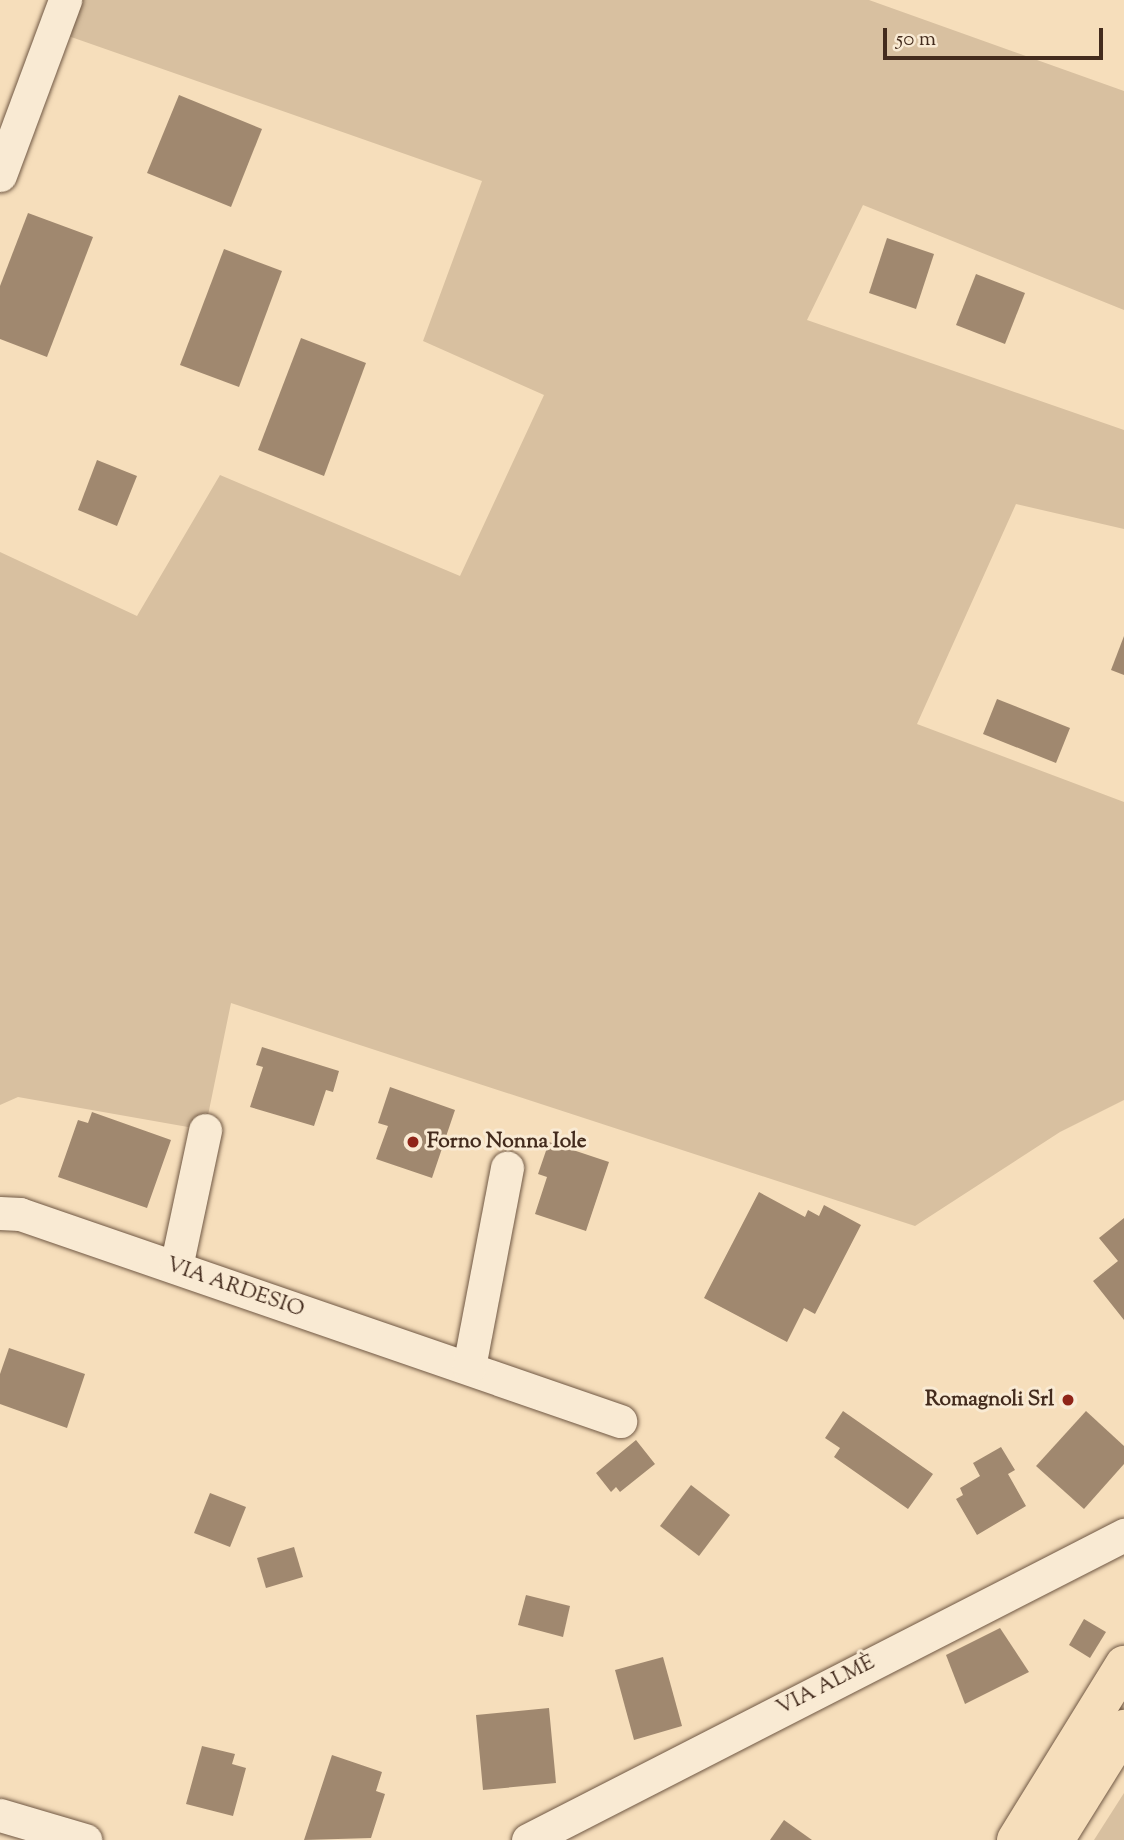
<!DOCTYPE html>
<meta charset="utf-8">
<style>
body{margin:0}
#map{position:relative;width:1124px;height:1840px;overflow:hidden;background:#f6debb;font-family:"Sorts Mill Goudy",serif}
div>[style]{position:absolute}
.green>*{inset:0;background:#d8c0a0}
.building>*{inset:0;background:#a0886f}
.roads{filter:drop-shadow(0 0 2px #705844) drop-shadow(0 0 2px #705844)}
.minor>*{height:33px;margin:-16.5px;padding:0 16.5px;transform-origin:16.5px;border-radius:16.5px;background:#f9ead3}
.major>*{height:38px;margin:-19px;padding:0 19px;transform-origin:19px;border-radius:19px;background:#f6debb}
.dots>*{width:19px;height:19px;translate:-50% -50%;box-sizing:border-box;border:4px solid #f9ead3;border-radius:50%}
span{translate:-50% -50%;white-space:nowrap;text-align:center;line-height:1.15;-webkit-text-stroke:6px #f9ead3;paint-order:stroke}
.poi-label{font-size:21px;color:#432b1d;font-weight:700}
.left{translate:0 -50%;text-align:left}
.right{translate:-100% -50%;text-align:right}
.street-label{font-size:21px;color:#432b1d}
.scale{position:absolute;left:883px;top:28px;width:220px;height:32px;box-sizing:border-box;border:4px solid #432b1d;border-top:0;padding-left:9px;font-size:21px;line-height:24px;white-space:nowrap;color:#432b1d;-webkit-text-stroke:5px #f9ead3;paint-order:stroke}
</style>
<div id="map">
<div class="green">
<i style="clip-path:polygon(65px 0,869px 0,1124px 91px,1124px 310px,863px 205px,807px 320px,1124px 430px,1124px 529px,1016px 504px,917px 724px,1124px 802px,1124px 1100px,1060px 1132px,915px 1226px,231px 1003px,205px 1130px,18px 1097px,0 1105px,0 552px,137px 616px,220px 475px,460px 576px,544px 395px,423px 341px,482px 181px,54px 31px)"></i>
<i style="clip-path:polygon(1124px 1793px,1124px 1840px,1094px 1840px)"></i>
</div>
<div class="building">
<i style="clip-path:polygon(179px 95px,262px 129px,231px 207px,147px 173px)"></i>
<i style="clip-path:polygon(28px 213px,93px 237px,47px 357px,0 339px,0 286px)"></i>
<i style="clip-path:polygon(887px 238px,934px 254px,916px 309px,869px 293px)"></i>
<i style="clip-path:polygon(224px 249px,282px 271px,239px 387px,180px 365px)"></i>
<i style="clip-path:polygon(976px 274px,1025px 293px,1005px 344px,956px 325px)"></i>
<i style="clip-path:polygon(301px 338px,366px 363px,324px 476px,258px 450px)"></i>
<i style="clip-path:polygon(97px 460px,137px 476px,117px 526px,78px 510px)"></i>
<i style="clip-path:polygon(1124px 636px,1124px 675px,1111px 670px)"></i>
<i style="clip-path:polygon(997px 699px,1070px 728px,1056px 763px,983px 734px)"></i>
<i style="clip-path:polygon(262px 1047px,339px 1071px,333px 1092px,326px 1090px,314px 1126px,250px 1107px,263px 1067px,256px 1065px)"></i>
<i style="clip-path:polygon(390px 1087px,455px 1110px,432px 1178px,376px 1159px,388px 1126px,378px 1123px)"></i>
<i style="clip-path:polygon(92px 1112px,171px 1140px,147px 1208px,58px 1177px,78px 1120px,88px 1123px)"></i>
<i style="clip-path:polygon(549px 1142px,609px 1162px,586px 1231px,535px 1214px,547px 1177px,538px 1174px)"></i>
<i style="clip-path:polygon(759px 1192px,805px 1217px,808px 1210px,819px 1216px,824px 1205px,861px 1225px,815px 1314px,804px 1308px,787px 1342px,704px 1298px)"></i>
<i style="clip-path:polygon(1124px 1218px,1124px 1320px,1093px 1281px,1118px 1261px,1099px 1238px)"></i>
<i style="clip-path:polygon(9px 1348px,85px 1374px,67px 1428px,0 1404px,0 1374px)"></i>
<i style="clip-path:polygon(843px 1411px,933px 1474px,908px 1509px,834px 1457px,840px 1448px,825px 1438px)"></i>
<i style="clip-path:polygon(1086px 1411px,1124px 1446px,1124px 1464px,1084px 1509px,1036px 1466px)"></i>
<i style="clip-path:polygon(636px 1440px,655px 1464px,620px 1492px,616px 1487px,611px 1492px,596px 1473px)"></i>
<i style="clip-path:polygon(1001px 1447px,1015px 1470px,1008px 1474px,1026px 1506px,977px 1535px,956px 1499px,963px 1495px,960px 1488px,980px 1476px,973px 1463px)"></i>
<i style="clip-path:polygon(691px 1485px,730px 1515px,699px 1556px,660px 1526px)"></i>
<i style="clip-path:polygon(210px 1493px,246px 1507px,230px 1547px,194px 1533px)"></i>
<i style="clip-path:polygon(294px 1547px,303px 1577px,266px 1588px,257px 1558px)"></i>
<i style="clip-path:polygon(526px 1595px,570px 1606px,563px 1637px,518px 1625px)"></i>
<i style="clip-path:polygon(1084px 1619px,1106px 1632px,1090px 1658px,1069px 1645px)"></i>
<i style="clip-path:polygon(1000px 1628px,1029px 1672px,965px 1704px,946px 1655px)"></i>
<i style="clip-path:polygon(663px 1657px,682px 1726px,634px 1740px,615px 1670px)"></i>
<i style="clip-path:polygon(549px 1708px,556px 1783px,483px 1790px,476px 1715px)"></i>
<i style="clip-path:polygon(202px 1746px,235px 1754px,232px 1764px,246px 1768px,233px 1816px,186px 1804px)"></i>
<i style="clip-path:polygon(332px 1755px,382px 1772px,376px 1791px,385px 1794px,371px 1838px,304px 1840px)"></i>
<i style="clip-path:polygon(784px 1820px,812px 1840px,770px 1840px)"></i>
</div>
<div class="roads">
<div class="minor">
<i style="left:0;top:175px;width:187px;rotate:-69.6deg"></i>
<i style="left:0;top:1213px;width:20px;rotate:3deg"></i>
<i style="left:20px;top:1214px;width:635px;rotate:19.03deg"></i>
<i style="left:176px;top:1267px;width:140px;rotate:-78deg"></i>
<i style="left:469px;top:1367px;width:203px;rotate:-79.2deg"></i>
<i style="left:0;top:1815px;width:89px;rotate:16.4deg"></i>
<i style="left:528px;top:1840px;width:670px;rotate:-27.1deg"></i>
</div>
<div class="major">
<i style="left:1016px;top:1840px;width:206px;rotate:-58.3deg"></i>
<i style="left:1055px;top:1840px;width:131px;rotate:-58.1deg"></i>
</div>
</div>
<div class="dots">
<i style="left:413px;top:1142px;background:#8f2418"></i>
<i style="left:1068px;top:1400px;background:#8f2418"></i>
</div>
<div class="poi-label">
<span class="left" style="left:427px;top:1142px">Forno Nonna Iole</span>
<span class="right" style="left:1054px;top:1400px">Romagnoli Srl</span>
</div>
<div class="street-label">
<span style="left:235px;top:1288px;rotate:19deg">VIA ARDESIO</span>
<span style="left:826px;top:1686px;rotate:-27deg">VIA ALMÈ</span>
</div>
<div class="scale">50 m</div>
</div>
